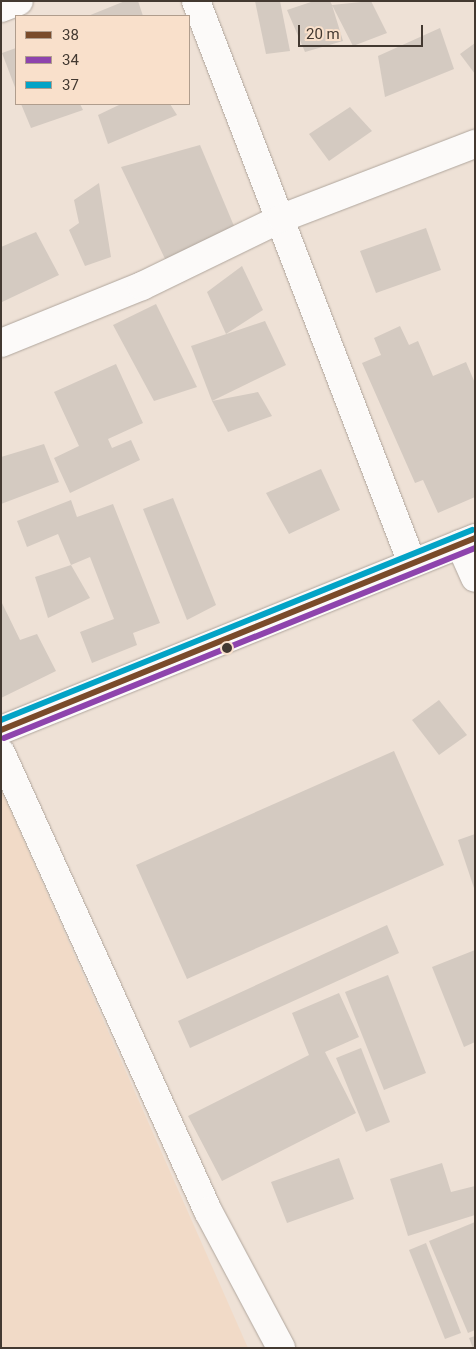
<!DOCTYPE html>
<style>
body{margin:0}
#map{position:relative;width:476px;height:1349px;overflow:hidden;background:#eee1d6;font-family:Roboto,sans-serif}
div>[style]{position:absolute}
.built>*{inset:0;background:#f1dac7}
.building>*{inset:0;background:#d4cac1}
.roads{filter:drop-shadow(0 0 1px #b0a69d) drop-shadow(0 0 1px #b0a69d)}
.minor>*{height:28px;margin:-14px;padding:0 14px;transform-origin:14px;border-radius:14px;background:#fcfaf9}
.bus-1>*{height:6px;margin:-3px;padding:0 3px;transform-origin:3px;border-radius:3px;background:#7a4b2a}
.bus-2>*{height:6px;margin:-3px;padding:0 3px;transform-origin:3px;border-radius:3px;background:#8e44ad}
.bus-3>*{height:6px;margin:-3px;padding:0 3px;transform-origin:3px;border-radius:3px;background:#03a3c6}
.dots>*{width:14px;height:14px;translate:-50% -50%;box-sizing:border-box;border:2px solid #f9e0cb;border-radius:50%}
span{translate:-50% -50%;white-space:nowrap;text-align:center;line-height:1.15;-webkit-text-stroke:4px #f9e0cb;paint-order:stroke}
.frame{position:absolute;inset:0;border:2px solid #433931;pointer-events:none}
.legend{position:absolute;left:15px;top:15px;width:175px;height:90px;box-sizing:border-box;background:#f9e0cb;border:1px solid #b09d8d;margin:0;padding:6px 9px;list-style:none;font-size:15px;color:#433931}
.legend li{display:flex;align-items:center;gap:10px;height:25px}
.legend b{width:25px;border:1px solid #b09d8d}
.scale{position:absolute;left:298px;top:25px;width:125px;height:22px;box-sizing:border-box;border:2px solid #433931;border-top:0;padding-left:6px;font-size:15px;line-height:18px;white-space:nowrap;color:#433931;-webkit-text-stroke:4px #f9e0cb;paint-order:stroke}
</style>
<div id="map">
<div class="built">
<i style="clip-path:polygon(1px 791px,2px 791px,248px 1348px,1px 1348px)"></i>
</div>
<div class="building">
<i style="clip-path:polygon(125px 1px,138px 1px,143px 16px,88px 16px)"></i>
<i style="clip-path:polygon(255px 1px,280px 1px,290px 51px,266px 54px)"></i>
<i style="clip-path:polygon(314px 1px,330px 1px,332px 5px,371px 1px,387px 33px,353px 46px,332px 5px,343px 41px,305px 52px,287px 10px)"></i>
<i style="clip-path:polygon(440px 28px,454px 69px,385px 97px,378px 56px)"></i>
<i style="clip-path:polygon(475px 43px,475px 74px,460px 54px)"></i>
<i style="clip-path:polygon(16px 48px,16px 90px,2px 53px)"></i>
<i style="clip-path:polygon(21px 104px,80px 104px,83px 110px,31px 128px)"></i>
<i style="clip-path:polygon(121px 104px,170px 104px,177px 115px,108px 144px,98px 115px)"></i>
<i style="clip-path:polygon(350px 107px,372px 131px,329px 161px,309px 134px)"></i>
<i style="clip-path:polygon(200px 145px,234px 226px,167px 263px,121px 167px)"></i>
<i style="clip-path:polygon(99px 183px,111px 257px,85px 266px,69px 230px,79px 223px,74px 200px)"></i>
<i style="clip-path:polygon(426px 228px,441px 270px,376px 293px,360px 251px)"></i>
<i style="clip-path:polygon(36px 232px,59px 275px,2px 302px,1px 247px)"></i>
<i style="clip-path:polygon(242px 266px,263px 310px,226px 334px,207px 292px)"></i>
<i style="clip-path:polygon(156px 304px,197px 387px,154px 401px,113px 325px)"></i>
<i style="clip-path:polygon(265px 321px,286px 365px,212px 401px,191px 346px)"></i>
<i style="clip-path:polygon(400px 326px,409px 345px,418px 341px,433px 376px,466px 362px,475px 383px,475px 497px,438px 513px,423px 480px,415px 483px,362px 363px,381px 355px,374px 338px)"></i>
<i style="clip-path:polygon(116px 364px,143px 423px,108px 439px,112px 448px,131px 440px,140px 460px,70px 493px,54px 458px,79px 446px,54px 392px)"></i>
<i style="clip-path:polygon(258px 392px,272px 416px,228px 432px,212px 401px)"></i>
<i style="clip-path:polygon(44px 444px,59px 482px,1px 504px,1px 457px)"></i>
<i style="clip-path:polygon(321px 469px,340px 510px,289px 534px,266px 493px)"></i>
<i style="clip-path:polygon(173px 498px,216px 605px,187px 620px,143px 509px)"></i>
<i style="clip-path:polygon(71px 500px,77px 517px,113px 504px,160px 623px,133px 633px,137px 645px,92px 663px,80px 632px,114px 619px,90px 557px,71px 565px,58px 534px,27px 547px,17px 521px)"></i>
<i style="clip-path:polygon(71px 565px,90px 598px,48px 618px,35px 577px)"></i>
<i style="clip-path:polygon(1px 601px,20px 640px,37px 634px,56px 671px,1px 698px)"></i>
<i style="clip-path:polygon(439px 700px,467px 735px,439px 755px,412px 720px)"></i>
<i style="clip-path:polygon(394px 751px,444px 865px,187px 979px,136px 865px)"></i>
<i style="clip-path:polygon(475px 834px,475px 888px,474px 888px,458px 840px)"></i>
<i style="clip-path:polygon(387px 925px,399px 953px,190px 1048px,178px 1021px)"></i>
<i style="clip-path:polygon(475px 950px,475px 1042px,464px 1047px,432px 967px)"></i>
<i style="clip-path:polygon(388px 975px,426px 1073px,384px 1090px,345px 992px)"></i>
<i style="clip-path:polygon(339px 993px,359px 1037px,325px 1052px,356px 1113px,222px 1181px,188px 1116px,309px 1055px,292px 1013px)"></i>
<i style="clip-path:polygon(361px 1048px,390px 1122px,366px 1132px,336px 1058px)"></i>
<i style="clip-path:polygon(339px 1158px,354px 1199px,287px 1223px,271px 1182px)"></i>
<i style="clip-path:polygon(442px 1163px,451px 1192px,475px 1186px,475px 1215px,408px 1236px,390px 1179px)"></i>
<i style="clip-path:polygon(475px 1222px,475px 1330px,468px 1333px,429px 1241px)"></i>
<i style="clip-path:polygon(426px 1243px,461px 1333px,445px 1339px,409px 1250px)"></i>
<i style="clip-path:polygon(475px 1336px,475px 1348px,473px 1348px,469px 1338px)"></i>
</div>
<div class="roads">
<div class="minor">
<i style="left:196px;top:1px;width:602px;rotate:68.98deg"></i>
<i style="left:1px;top:8px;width:19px;rotate:-21deg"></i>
<i style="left:1px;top:343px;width:152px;rotate:-22deg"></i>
<i style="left:142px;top:286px;width:156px;rotate:-25.9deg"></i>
<i style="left:282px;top:218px;width:207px;rotate:-21deg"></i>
<i style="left:460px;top:544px;width:37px;rotate:66deg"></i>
<i style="left:1px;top:730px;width:511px;rotate:-22.05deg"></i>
<i style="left:1px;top:753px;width:503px;rotate:65.68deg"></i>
<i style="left:208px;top:1211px;width:155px;rotate:61.9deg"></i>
</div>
</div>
<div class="bus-1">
<i style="left:1px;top:730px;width:511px;rotate:-22.05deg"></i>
</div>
<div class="bus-2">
<i style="left:4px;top:738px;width:508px;rotate:-21.97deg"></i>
</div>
<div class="bus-3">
<i style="left:1px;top:720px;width:508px;rotate:-21.97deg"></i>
</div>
<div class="dots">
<i style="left:227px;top:648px;background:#433931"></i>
</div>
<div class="frame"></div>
<ul class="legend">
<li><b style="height:6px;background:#7a4b2a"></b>38</li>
<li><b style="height:6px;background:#8e44ad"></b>34</li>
<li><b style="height:6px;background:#03a3c6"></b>37</li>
</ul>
<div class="scale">20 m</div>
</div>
